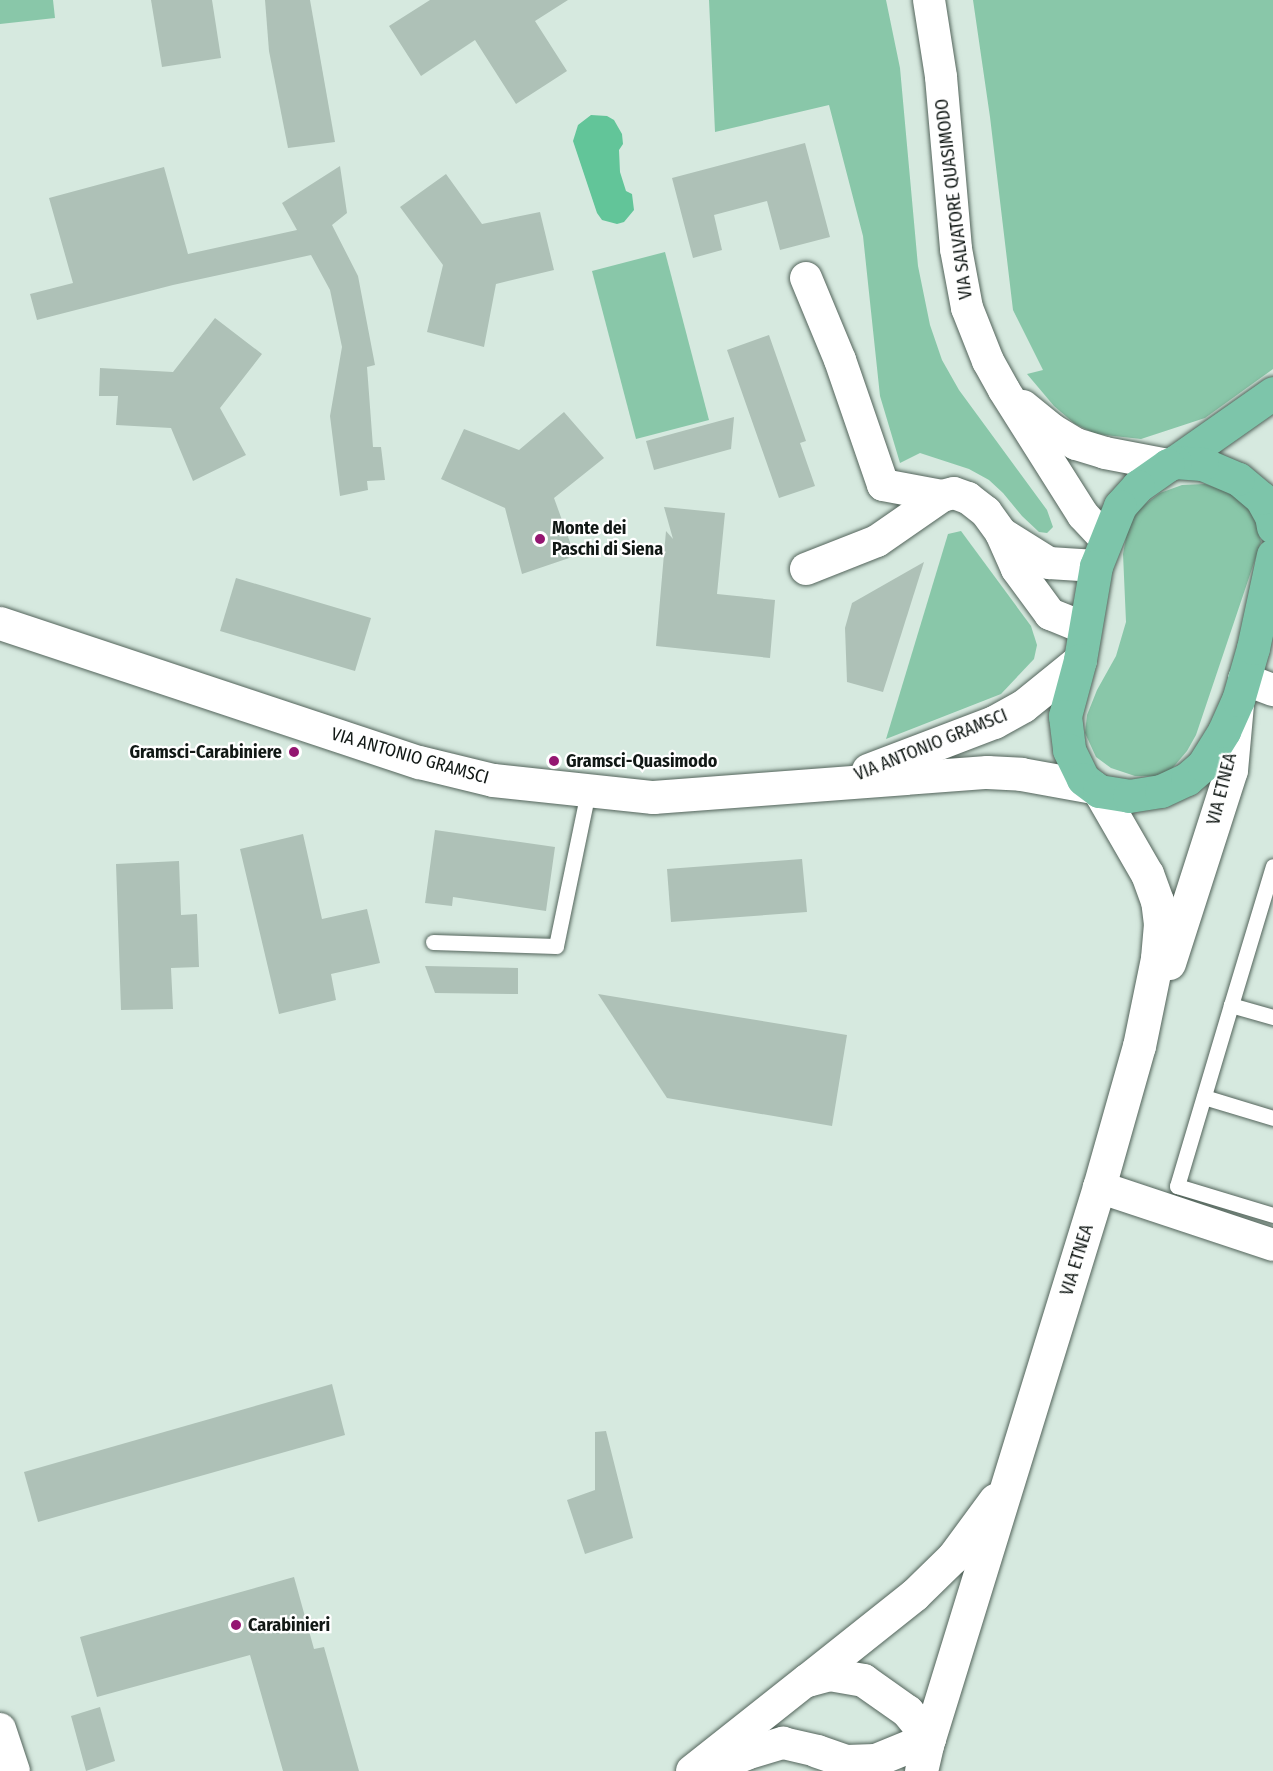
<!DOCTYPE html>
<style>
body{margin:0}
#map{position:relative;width:1273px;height:1771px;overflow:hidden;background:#d6e9df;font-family:"Fira Sans Condensed",sans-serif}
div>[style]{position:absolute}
.green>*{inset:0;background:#89c7a9}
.water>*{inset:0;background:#62c599}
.building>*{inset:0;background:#aec1b7}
.roads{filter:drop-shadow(0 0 2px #53645b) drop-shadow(0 0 2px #53645b)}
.lane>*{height:15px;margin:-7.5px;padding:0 7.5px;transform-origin:7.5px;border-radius:7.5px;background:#fff}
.street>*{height:32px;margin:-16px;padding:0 16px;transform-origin:16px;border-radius:16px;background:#fff}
.secondary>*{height:33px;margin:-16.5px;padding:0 16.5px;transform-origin:16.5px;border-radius:16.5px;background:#fff}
.primary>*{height:33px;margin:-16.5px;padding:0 16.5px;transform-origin:16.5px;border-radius:16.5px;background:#7dc5aa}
.dots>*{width:16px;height:16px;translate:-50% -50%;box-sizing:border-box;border:3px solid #fff;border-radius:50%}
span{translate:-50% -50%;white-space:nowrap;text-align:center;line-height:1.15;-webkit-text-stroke:4.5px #fff;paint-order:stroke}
.street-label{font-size:18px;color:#111815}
.poi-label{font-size:18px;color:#111815;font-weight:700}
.left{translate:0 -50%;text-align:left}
.right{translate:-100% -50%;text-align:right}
</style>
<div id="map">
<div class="green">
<i style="clip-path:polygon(0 0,53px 0,55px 18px,0 24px)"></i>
<i style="clip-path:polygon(709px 0,886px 0,900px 68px,918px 266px,930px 325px,942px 360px,959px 390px,1047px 510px,1053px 527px,1047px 533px,1039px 532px,1022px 516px,1003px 493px,989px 480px,969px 469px,920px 453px,900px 463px,880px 396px,863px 236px,829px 105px,715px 132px)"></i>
<i style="clip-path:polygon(973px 0,1273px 0,1273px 369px,1205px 418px,1141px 439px,1096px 434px,1075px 424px,1054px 406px,1027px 374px,1043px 370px,1013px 310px,990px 117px)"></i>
<i style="clip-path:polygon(665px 252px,709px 420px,636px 439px,592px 271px)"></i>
<i style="clip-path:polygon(1205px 484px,1230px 493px,1247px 506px,1257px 525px,1261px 542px,1196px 735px,1187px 751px,1170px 771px,1155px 776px,1135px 776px,1111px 768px,1096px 757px,1085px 733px,1087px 715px,1097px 690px,1116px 656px,1126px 622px,1123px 554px,1128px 527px,1140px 508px,1160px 493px,1182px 485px)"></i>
<i style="clip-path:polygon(961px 531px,1031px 626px,1037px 645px,1034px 659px,1001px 694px,886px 739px,948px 534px)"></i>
</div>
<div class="water">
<i style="clip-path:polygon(591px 115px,607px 116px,614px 120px,622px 134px,623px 144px,619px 150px,620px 172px,626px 191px,632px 194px,634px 210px,624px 222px,617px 224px,602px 220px,597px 213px,573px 141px,578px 125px)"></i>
</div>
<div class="building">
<i style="clip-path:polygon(151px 0,212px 0,221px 58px,162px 67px)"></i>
<i style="clip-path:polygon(265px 0,310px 0,335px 142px,288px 148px,269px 51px)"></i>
<i style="clip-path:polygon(430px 0,568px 0,535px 21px,567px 71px,516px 104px,475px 40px,421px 76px,389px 26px)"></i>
<i style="clip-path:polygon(805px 143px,830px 237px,780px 250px,767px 201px,714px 215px,722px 250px,693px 258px,672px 178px)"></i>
<i style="clip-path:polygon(340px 166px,347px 213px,332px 225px,358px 276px,375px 365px,367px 367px,373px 447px,381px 447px,385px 480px,367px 481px,368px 490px,340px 496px,330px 416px,342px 347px,330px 290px,311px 255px,173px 285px,37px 320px,30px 294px,73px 283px,49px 198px,164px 167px,188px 254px,297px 230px,282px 203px)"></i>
<i style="clip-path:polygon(446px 174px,482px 224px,540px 212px,554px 270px,496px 284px,484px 347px,427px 332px,443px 265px,400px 207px)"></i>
<i style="clip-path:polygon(215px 318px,262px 354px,220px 408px,246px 455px,193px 481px,171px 428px,116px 425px,118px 396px,99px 396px,100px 368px,173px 372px)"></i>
<i style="clip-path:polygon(769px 335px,806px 441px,800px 443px,815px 486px,779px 498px,727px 350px)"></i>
<i style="clip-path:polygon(564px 412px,604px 458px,554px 498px,575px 556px,522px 574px,505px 508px,441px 479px,464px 429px,519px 450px)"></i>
<i style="clip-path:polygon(734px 417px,731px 449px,654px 470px,646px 441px)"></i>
<i style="clip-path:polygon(664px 507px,725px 513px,717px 594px,775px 600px,770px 658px,656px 646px,666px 531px,673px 539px)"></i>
<i style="clip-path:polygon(924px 562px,883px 692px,847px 682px,845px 628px,852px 603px)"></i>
<i style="clip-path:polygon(236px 578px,371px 618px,355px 671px,220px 631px)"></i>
<i style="clip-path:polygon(435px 830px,555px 847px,546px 911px,453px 897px,452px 906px,425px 903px)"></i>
<i style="clip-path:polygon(303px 834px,322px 919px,367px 909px,380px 963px,331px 974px,336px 1000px,279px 1014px,240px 849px)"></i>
<i style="clip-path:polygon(802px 859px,807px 912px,671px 922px,667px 869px)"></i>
<i style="clip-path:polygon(179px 861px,181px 915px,197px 914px,199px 967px,171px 968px,173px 1009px,121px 1010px,116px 864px)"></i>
<i style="clip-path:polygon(425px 966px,518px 968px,518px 994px,435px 993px)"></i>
<i style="clip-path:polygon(598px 994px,847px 1035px,832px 1126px,667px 1098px)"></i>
<i style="clip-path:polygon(332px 1384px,345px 1435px,38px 1522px,24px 1472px)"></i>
<i style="clip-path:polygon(606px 1431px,633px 1538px,585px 1554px,567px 1500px,595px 1490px,595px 1432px)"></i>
<i style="clip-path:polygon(294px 1577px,314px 1649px,324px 1647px,359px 1771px,283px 1771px,250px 1655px,97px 1697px,80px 1637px)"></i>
<i style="clip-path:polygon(100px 1707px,115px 1761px,86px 1771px,71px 1716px)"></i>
</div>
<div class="roads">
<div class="lane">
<i style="left:433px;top:942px;width:123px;rotate:1.9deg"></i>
<i style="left:556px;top:946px;width:158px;rotate:-78.3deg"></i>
<i style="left:1231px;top:1005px;width:145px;rotate:-73.2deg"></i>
<i style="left:1273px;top:1017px;width:44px;rotate:-164.1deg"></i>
<i style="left:1231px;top:1005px;width:189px;rotate:106.6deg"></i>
<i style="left:1177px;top:1186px;width:100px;rotate:16.8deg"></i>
<i style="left:1204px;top:1097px;width:72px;rotate:16.9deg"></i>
</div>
<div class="street">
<i style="left:929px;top:0;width:78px;rotate:81.1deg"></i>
<i style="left:941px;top:77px;width:173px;rotate:85deg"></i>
<i style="left:956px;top:249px;width:60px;rotate:79.4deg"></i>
<i style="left:967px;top:308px;width:57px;rotate:68.4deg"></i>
<i style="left:988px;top:361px;width:33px;rotate:61deg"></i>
<i style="left:1004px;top:390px;width:148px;rotate:57.7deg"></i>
<i style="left:1083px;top:515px;width:34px;rotate:47deg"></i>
<i style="left:806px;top:278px;width:89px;rotate:67.5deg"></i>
<i style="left:840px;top:360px;width:132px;rotate:71deg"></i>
<i style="left:883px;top:485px;width:60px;rotate:10.6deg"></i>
<i style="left:1023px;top:406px;width:36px;rotate:39deg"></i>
<i style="left:1051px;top:429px;width:29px;rotate:31deg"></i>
<i style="left:1076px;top:444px;width:30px;rotate:17deg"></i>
<i style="left:1105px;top:453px;width:64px;rotate:10.8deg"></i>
<i style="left:1001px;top:533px;width:57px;rotate:32deg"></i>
<i style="left:1049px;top:563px;width:47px;rotate:3.7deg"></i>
<i style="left:806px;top:569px;width:76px;rotate:-21.5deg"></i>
<i style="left:877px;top:541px;width:79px;rotate:-34.7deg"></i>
<i style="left:942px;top:496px;width:12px;rotate:-14deg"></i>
<i style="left:954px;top:493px;width:15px;rotate:20deg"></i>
<i style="left:968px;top:498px;width:23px;rotate:38deg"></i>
<i style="left:986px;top:512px;width:26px;rotate:54deg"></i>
<i style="left:1001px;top:533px;width:39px;rotate:66deg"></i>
<i style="left:1017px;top:569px;width:56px;rotate:53.7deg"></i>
<i style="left:1050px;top:614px;width:37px;rotate:22deg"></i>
<i style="left:1244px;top:679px;width:31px;rotate:21deg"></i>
<i style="left:1099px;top:1187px;width:183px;rotate:18.4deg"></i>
<i style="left:0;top:1729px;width:44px;rotate:71.6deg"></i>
<i style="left:712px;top:1768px;width:37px;rotate:-22deg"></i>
<i style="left:746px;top:1754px;width:39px;rotate:-17deg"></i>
<i style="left:783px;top:1743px;width:35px;rotate:13deg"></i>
<i style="left:692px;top:1771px;width:147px;rotate:-38.4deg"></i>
</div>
<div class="secondary">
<i style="left:0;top:623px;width:441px;rotate:18.4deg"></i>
<i style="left:419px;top:762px;width:76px;rotate:13.7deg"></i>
<i style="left:493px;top:780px;width:161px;rotate:6.1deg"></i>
<i style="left:653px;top:797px;width:335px;rotate:-4.3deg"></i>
<i style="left:987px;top:772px;width:34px;rotate:3deg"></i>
<i style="left:1021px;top:774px;width:73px;rotate:10.2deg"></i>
<i style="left:868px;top:770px;width:135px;rotate:-20.9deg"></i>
<i style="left:994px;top:722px;width:33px;rotate:-29deg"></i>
<i style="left:1023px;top:706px;width:73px;rotate:-38.9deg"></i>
<i style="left:1169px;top:963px;width:203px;rotate:-72.2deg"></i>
<i style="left:1231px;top:770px;width:66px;rotate:-84.8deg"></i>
<i style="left:807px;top:1680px;width:137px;rotate:-38.5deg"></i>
<i style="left:914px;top:1595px;width:54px;rotate:-44.3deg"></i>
<i style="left:953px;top:1557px;width:71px;rotate:-53.6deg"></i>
<i style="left:807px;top:1680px;width:23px;rotate:-15deg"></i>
<i style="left:829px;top:1674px;width:35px;rotate:10deg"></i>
<i style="left:863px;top:1680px;width:54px;rotate:35.2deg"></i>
<i style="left:907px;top:1711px;width:35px;rotate:51deg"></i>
<i style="left:929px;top:1738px;width:58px;rotate:157.8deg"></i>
<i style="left:875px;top:1760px;width:29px;rotate:178deg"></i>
<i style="left:846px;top:1761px;width:31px;rotate:-161deg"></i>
<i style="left:921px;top:1771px;width:27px;rotate:-77deg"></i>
<i style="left:927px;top:1745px;width:584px;rotate:-72.87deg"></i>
<i style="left:1099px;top:1187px;width:147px;rotate:-74.2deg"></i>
<i style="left:1139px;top:1046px;width:90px;rotate:-78.4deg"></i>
<i style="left:1157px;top:958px;width:34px;rotate:-85deg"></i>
<i style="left:1160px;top:924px;width:23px;rotate:-97deg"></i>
<i style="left:1157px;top:901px;width:29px;rotate:-110deg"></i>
<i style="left:1147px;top:874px;width:96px;rotate:-120deg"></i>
</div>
<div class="primary">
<i style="left:1175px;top:462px;width:120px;rotate:-35.1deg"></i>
<i style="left:1273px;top:527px;width:11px;rotate:-100deg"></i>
<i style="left:1271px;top:516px;width:21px;rotate:-119deg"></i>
<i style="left:1261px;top:498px;width:30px;rotate:-140deg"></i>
<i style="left:1238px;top:479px;width:39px;rotate:-157deg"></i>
<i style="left:1202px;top:464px;width:27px;rotate:-176deg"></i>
<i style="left:1175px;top:462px;width:8px;rotate:157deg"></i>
<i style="left:1168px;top:465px;width:37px;rotate:145deg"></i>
<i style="left:1138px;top:486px;width:27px;rotate:132deg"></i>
<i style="left:1120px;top:506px;width:65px;rotate:111.8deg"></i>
<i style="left:1096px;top:566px;width:95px;rotate:99.7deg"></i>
<i style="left:1080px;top:660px;width:58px;rotate:105deg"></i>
<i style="left:1065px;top:716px;width:34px;rotate:83deg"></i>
<i style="left:1069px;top:750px;width:32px;rotate:64deg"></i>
<i style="left:1083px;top:779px;width:20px;rotate:37deg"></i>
<i style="left:1099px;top:791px;width:30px;rotate:9deg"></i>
<i style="left:1129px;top:796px;width:32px;rotate:-9deg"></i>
<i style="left:1161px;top:791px;width:29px;rotate:-25deg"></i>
<i style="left:1187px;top:779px;width:21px;rotate:-41deg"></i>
<i style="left:1203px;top:765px;width:40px;rotate:-58deg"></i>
<i style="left:1224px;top:731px;width:34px;rotate:-66deg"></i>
<i style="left:1238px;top:700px;width:54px;rotate:-73.9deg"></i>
<i style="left:1253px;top:648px;width:95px;rotate:-77.9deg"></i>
</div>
</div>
<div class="dots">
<i style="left:540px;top:539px;background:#941671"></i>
<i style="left:294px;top:752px;background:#941671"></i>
<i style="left:554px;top:761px;background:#941671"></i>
<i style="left:236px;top:1625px;background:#941671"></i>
</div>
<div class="street-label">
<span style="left:954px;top:199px;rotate:-97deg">VIA SALVATORE QUASIMODO</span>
<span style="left:931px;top:745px;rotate:-22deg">VIA ANTONIO GRAMSCI</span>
<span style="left:410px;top:756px;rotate:16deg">VIA ANTONIO GRAMSCI</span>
<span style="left:1222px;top:789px;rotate:-76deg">VIA ETNEA</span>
<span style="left:1077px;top:1260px;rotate:-73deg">VIA ETNEA</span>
</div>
<div class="poi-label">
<span class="left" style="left:552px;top:539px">Monte dei<br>Paschi di Siena</span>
<span class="right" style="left:282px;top:752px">Gramsci-Carabiniere</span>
<span class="left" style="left:566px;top:761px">Gramsci-Quasimodo</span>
<span class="left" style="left:248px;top:1625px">Carabinieri</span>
</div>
</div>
